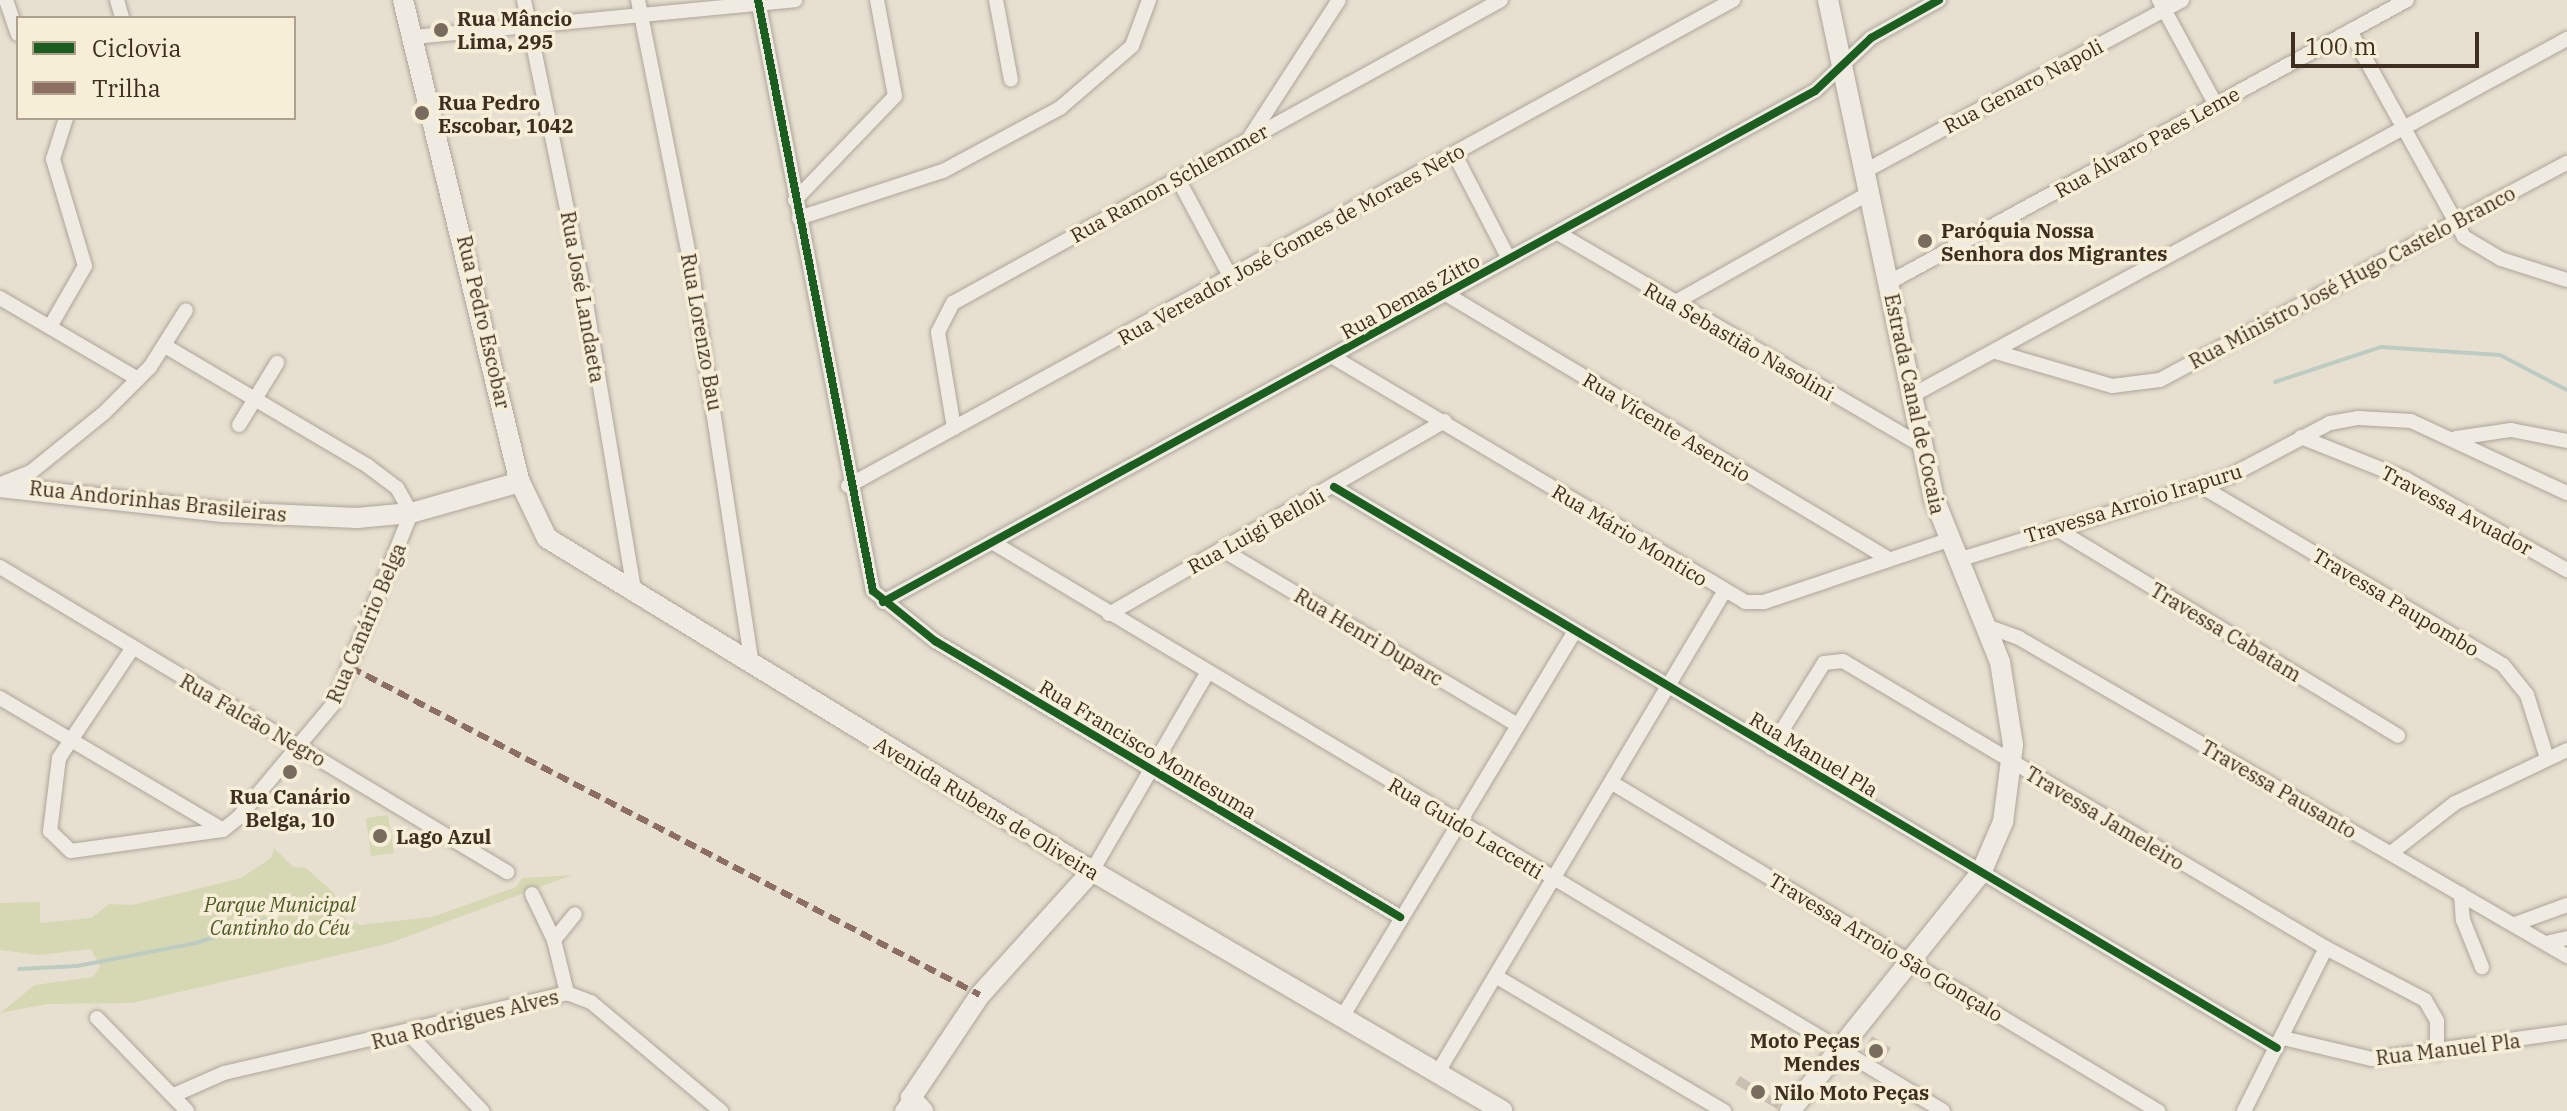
<!DOCTYPE html>
<meta charset="utf-8">
<style>
body{margin:0}
#map{position:relative;width:2567px;height:1111px;overflow:hidden;background:#e7e0d1;font-family:"IBM Plex Serif",serif}
div>[style]{position:absolute}
.green>*{inset:0;background:#d6d7b3}
.stream>*{height:4px;margin:-2px;padding:0 2px;transform-origin:2px;border-radius:2px;background:#bcccc2}
.building>*{inset:0;background:#cbbfb2}
.roads{filter:drop-shadow(0 0 2px #ada599) drop-shadow(0 0 2px #ada599)}
.street>*{height:14px;margin:-7px;padding:0 7px;transform-origin:7px;border-radius:7px;background:#efebe3}
.secondary>*{height:20px;margin:-10px;padding:0 10px;transform-origin:10px;border-radius:10px;background:#efebe3}
.quiet>*{height:6px;margin-top:-3px;transform-origin:0;background:repeating-linear-gradient(90deg,#8d6e63 0 12px,transparent 0 18px)}
.cycleway>*{height:8px;margin:-4px;padding:0 4px;transform-origin:4px;border-radius:4px;background:#1b5e20}
.dots>*{width:22px;height:22px;translate:-50% -50%;box-sizing:border-box;border:4px solid #f7eed8;border-radius:50%}
span{translate:-50% -50%;white-space:nowrap;text-align:center;line-height:1.15;-webkit-text-stroke:7px #f7eed8;paint-order:stroke}
.poi-label{font-size:20px;color:#3d2e20;font-weight:700}
.left{translate:0 -50%;text-align:left}
.right{translate:-100% -50%;text-align:right}
.street-label{font-size:20px;color:#3d2e20}
.park-label{font-size:20px;color:#4d5a26;font-style:italic}
.legend{position:absolute;left:16px;top:16px;width:280px;height:104px;box-sizing:border-box;background:#f7eed8;border:2px solid #ada18e;margin:0;padding:10px 14px;list-style:none;font-size:24px;color:#3d2e20}
.legend li{display:flex;align-items:center;gap:16px;height:40px}
.legend b{width:40px;border:2px solid #ada18e}
.scale{position:absolute;left:2291px;top:32px;width:188px;height:36px;box-sizing:border-box;border:4px solid #3d2e20;border-top:0;padding-left:10px;font-size:24px;line-height:28px;white-space:nowrap;color:#3d2e20;-webkit-text-stroke:6px #f7eed8;paint-order:stroke}
</style>
<div id="map">
<div class="green">
<i style="clip-path:polygon(388px 815px,394px 853px,371px 856px,366px 818px)"></i>
<i style="clip-path:polygon(274px 848px,293px 867px,306px 868px,334px 893px,344px 917px,360px 925px,432px 917px,516px 887px,522px 878px,572px 875px,390px 943px,132px 1003px,48px 1004px,0 1013px,35px 985px,93px 977px,100px 967px,91px 949px,40px 955px,0 950px,0 903px,40px 902px,40px 923px,91px 918px,109px 904px,132px 905px,241px 878px,271px 858px)"></i>
</div>
<div class="stream">
<i style="left:2275px;top:382px;width:112px;rotate:-18.3deg"></i>
<i style="left:2381px;top:347px;width:119px;rotate:3.8deg"></i>
<i style="left:2500px;top:355px;width:76px;rotate:27.6deg"></i>
<i style="left:19px;top:969px;width:58px;rotate:-3deg"></i>
<i style="left:77px;top:966px;width:121px;rotate:-10.9deg"></i>
<i style="left:196px;top:943px;width:74px;rotate:-18.2deg"></i>
</div>
<div class="building">
<i style="clip-path:polygon(1872px 1036px,1891px 1048px,1882px 1063px,1863px 1051px)"></i>
<i style="clip-path:polygon(1740px 1076px,1780px 1102px,1777px 1109px,1735px 1084px)"></i>
</div>
<div class="roads">
<div class="street">
<i style="left:6px;top:0;width:36px;rotate:71deg"></i>
<i style="left:117px;top:0;width:19px;rotate:74deg"></i>
<i style="left:524px;top:0;width:303px;rotate:78.4deg"></i>
<i style="left:585px;top:297px;width:302px;rotate:80.5deg"></i>
<i style="left:638px;top:0;width:265px;rotate:78.7deg"></i>
<i style="left:690px;top:260px;width:410px;rotate:81.3deg"></i>
<i style="left:758px;top:0;width:602px;rotate:78.99deg"></i>
<i style="left:873px;top:591px;width:80px;rotate:38.9deg"></i>
<i style="left:935px;top:641px;width:541px;rotate:30.69deg"></i>
<i style="left:996px;top:0;width:81px;rotate:79.4deg"></i>
<i style="left:2159px;top:0;width:119px;rotate:61.5deg"></i>
<i style="left:2350px;top:31px;width:235px;rotate:61deg"></i>
<i style="left:2464px;top:237px;width:43px;rotate:30.7deg"></i>
<i style="left:2501px;top:259px;width:69px;rotate:17.7deg"></i>
<i style="left:413px;top:37px;width:384px;rotate:-5.5deg"></i>
<i style="left:1250px;top:137px;width:163px;rotate:-57deg"></i>
<i style="left:1455px;top:155px;width:117px;rotate:62.6deg"></i>
<i style="left:1865px;top:171px;width:360px;rotate:-28.3deg"></i>
<i style="left:1178px;top:179px;width:112px;rotate:61.8deg"></i>
<i style="left:795px;top:200px;width:144px;rotate:-46.1deg"></i>
<i style="left:895px;top:96px;width:98px;rotate:-100.6deg"></i>
<i style="left:799px;top:218px;width:151px;rotate:-18.1deg"></i>
<i style="left:943px;top:171px;width:133px;rotate:-28.3deg"></i>
<i style="left:1060px;top:108px;width:95px;rotate:-40.7deg"></i>
<i style="left:1132px;top:46px;width:49px;rotate:-69.7deg"></i>
<i style="left:1558px;top:233px;width:420px;rotate:30.3deg"></i>
<i style="left:1888px;top:283px;width:591px;rotate:-28.6deg"></i>
<i style="left:1446px;top:294px;width:516px;rotate:30.89deg"></i>
<i style="left:0;top:298px;width:160px;rotate:30.4deg"></i>
<i style="left:1674px;top:303px;width:224px;rotate:-29.4deg"></i>
<i style="left:51px;top:325px;width:68px;rotate:-60deg"></i>
<i style="left:85px;top:266px;width:112px;rotate:-106.7deg"></i>
<i style="left:53px;top:159px;width:43px;rotate:-72.4deg"></i>
<i style="left:1996px;top:352px;width:121px;rotate:16.3deg"></i>
<i style="left:2112px;top:386px;width:48px;rotate:-7.1deg"></i>
<i style="left:2160px;top:380px;width:461px;rotate:-28.1deg"></i>
<i style="left:1333px;top:357px;width:479px;rotate:30.7deg"></i>
<i style="left:1745px;top:602px;width:19px"></i>
<i style="left:1764px;top:602px;width:194px;rotate:-18.6deg"></i>
<i style="left:1911px;top:396px;width:747px;rotate:-28.56deg"></i>
<i style="left:239px;top:425px;width:73px;rotate:-58.5deg"></i>
<i style="left:954px;top:428px;width:97px;rotate:-99.5deg"></i>
<i style="left:938px;top:332px;width:33px;rotate:-63deg"></i>
<i style="left:953px;top:303px;width:626px;rotate:-28.94deg"></i>
<i style="left:2301px;top:437px;width:113px;rotate:21.8deg"></i>
<i style="left:2406px;top:479px;width:185px;rotate:29.5deg"></i>
<i style="left:2456px;top:438px;width:56px;rotate:-8.3deg"></i>
<i style="left:2511px;top:430px;width:57px;rotate:11.1deg"></i>
<i style="left:1px;top:484px;width:32px;rotate:-22deg"></i>
<i style="left:31px;top:472px;width:95px;rotate:-39deg"></i>
<i style="left:105px;top:412px;width:64px;rotate:-45deg"></i>
<i style="left:150px;top:367px;width:67px;rotate:-57.7deg"></i>
<i style="left:2199px;top:485px;width:353px;rotate:30.6deg"></i>
<i style="left:2503px;top:665px;width:38px;rotate:51deg"></i>
<i style="left:2527px;top:695px;width:66px;rotate:72.4deg"></i>
<i style="left:848px;top:486px;width:1010px;rotate:-28.77deg"></i>
<i style="left:1334px;top:487px;width:1097px;rotate:30.75deg"></i>
<i style="left:2055px;top:528px;width:401px;rotate:31.2deg"></i>
<i style="left:992px;top:542px;width:1108px;rotate:30.89deg"></i>
<i style="left:1221px;top:549px;width:344px;rotate:30.7deg"></i>
<i style="left:1961px;top:559px;width:279px;rotate:-17.1deg"></i>
<i style="left:2228px;top:477px;width:115px;rotate:-27.9deg"></i>
<i style="left:2330px;top:423px;width:29px;rotate:-10deg"></i>
<i style="left:2359px;top:418px;width:52px;rotate:3.3deg"></i>
<i style="left:2411px;top:421px;width:172px;rotate:24.8deg"></i>
<i style="left:0;top:567px;width:592px;rotate:31.03deg"></i>
<i style="left:883px;top:602px;width:1063px;rotate:-28.74deg"></i>
<i style="left:1815px;top:91px;width:77px;rotate:-43.4deg"></i>
<i style="left:1871px;top:38px;width:78px;rotate:-29.2deg"></i>
<i style="left:1109px;top:614px;width:387px;rotate:-29.9deg"></i>
<i style="left:1989px;top:627px;width:32px;rotate:20deg"></i>
<i style="left:2019px;top:638px;width:634px;rotate:30.13deg"></i>
<i style="left:132px;top:649px;width:131px;rotate:123.8deg"></i>
<i style="left:59px;top:758px;width:74px;rotate:97deg"></i>
<i style="left:50px;top:831px;width:29px;rotate:44deg"></i>
<i style="left:71px;top:851px;width:153px;rotate:-7.9deg"></i>
<i style="left:223px;top:830px;width:19px;rotate:-39deg"></i>
<i style="left:238px;top:818px;width:150px;rotate:-50.1deg"></i>
<i style="left:334px;top:703px;width:205px;rotate:-67.9deg"></i>
<i style="left:411px;top:513px;width:29px;rotate:-119deg"></i>
<i style="left:397px;top:488px;width:36px;rotate:-143deg"></i>
<i style="left:368px;top:466px;width:236px;rotate:-149.4deg"></i>
<i style="left:0;top:698px;width:259px;rotate:30.6deg"></i>
<i style="left:1771px;top:748px;width:100px;rotate:-58.1deg"></i>
<i style="left:1824px;top:663px;width:19px;rotate:-6deg"></i>
<i style="left:1843px;top:661px;width:562px;rotate:30.72deg"></i>
<i style="left:2326px;top:948px;width:112px;rotate:27.7deg"></i>
<i style="left:2425px;top:1000px;width:24px;rotate:60deg"></i>
<i style="left:2437px;top:1021px;width:32px;rotate:90deg"></i>
<i style="left:1614px;top:784px;width:635px;rotate:31.01deg"></i>
<i style="left:2391px;top:853px;width:81px;rotate:-38deg"></i>
<i style="left:2455px;top:803px;width:124px;rotate:-25.3deg"></i>
<i style="left:1092px;top:871px;width:227px;rotate:-59.8deg"></i>
<i style="left:532px;top:894px;width:51px;rotate:64.4deg"></i>
<i style="left:554px;top:940px;width:55px;rotate:76.2deg"></i>
<i style="left:2461px;top:894px;width:26px;rotate:86deg"></i>
<i style="left:2463px;top:920px;width:51px;rotate:68deg"></i>
<i style="left:2515px;top:924px;width:55px;rotate:-20.1deg"></i>
<i style="left:554px;top:940px;width:33px;rotate:-51deg"></i>
<i style="left:2546px;top:943px;width:22px;rotate:-13deg"></i>
<i style="left:1497px;top:977px;width:264px;rotate:30.6deg"></i>
<i style="left:97px;top:1018px;width:129px;rotate:45.9deg"></i>
<i style="left:1341px;top:1019px;width:452px;rotate:-58.9deg"></i>
<i style="left:408px;top:1033px;width:108px;rotate:46.5deg"></i>
<i style="left:2283px;top:1038px;width:91px;rotate:13.3deg"></i>
<i style="left:2372px;top:1059px;width:197px;rotate:-7.9deg"></i>
<i style="left:1438px;top:1072px;width:559px;rotate:-59.21deg"></i>
<i style="left:174px;top:1095px;width:55px;rotate:-23.7deg"></i>
<i style="left:224px;top:1073px;width:352px;rotate:-13.1deg"></i>
<i style="left:567px;top:993px;width:26px;rotate:21deg"></i>
<i style="left:591px;top:1002px;width:170px;rotate:40deg"></i>
<i style="left:902px;top:1111px;width:16px;rotate:-55deg"></i>
<i style="left:2244px;top:1111px;width:182px;rotate:-63.3deg"></i>
</div>
<div class="secondary">
<i style="left:403px;top:0;width:496px;rotate:76.4deg"></i>
<i style="left:520px;top:482px;width:62px;rotate:64.3deg"></i>
<i style="left:547px;top:538px;width:639px;rotate:31.43deg"></i>
<i style="left:1092px;top:871px;width:475px;rotate:30.3deg"></i>
<i style="left:0;top:487px;width:224px;rotate:6.4deg"></i>
<i style="left:223px;top:512px;width:134px;rotate:2.6deg"></i>
<i style="left:357px;top:518px;width:54px;rotate:-5.3deg"></i>
<i style="left:411px;top:513px;width:113px;rotate:-15.9deg"></i>
<i style="left:923px;top:1111px;width:18px;rotate:-133deg"></i>
<i style="left:911px;top:1098px;width:124px;rotate:-56.2deg"></i>
<i style="left:980px;top:995px;width:167px;rotate:-47.9deg"></i>
<i style="left:1790px;top:1111px;width:305px;rotate:-51.3deg"></i>
<i style="left:1981px;top:873px;width:56px;rotate:-66.7deg"></i>
<i style="left:2003px;top:822px;width:78px;rotate:-82.6deg"></i>
<i style="left:2013px;top:745px;width:84px;rotate:-98.9deg"></i>
<i style="left:2000px;top:662px;width:176px;rotate:-112deg"></i>
<i style="left:1934px;top:499px;width:510px;rotate:-101.99deg"></i>
</div>
</div>
<div class="quiet">
<i style="left:350px;top:667px;width:710px;rotate:27.5deg"></i>
</div>
<div class="cycleway">
<i style="left:758px;top:0;width:602px;rotate:78.99deg"></i>
<i style="left:873px;top:591px;width:80px;rotate:38.9deg"></i>
<i style="left:935px;top:641px;width:541px;rotate:30.69deg"></i>
<i style="left:1334px;top:487px;width:1097px;rotate:30.75deg"></i>
<i style="left:883px;top:602px;width:1063px;rotate:-28.74deg"></i>
<i style="left:1815px;top:91px;width:77px;rotate:-43.4deg"></i>
<i style="left:1871px;top:38px;width:78px;rotate:-29.2deg"></i>
</div>
<div class="dots">
<i style="left:441px;top:30px;background:#786c5e"></i>
<i style="left:422px;top:113px;background:#786c5e"></i>
<i style="left:1925px;top:241px;background:#786c5e"></i>
<i style="left:290px;top:772px;background:#786c5e"></i>
<i style="left:380px;top:836px;background:#786c5e"></i>
<i style="left:1876px;top:1051px;background:#786c5e"></i>
<i style="left:1758px;top:1092px;background:#786c5e"></i>
</div>
<div class="poi-label">
<span class="left" style="left:457px;top:30px">Rua Mâncio<br>Lima, 295</span>
<span class="left" style="left:438px;top:114px">Rua Pedro<br>Escobar, 1042</span>
<span class="left" style="left:1941px;top:242px">Paróquia Nossa<br>Senhora dos Migrantes</span>
<span style="left:290px;top:808px">Rua Canário<br>Belga, 10</span>
<span class="left" style="left:396px;top:836px">Lago Azul</span>
<span class="right" style="left:1860px;top:1052px">Moto Peças<br>Mendes</span>
<span class="left" style="left:1774px;top:1092px">Nilo Moto Peças</span>
</div>
<div class="street-label">
<span style="left:2023px;top:86px;rotate:-28deg">Rua Genaro Napoli</span>
<span style="left:2147px;top:142px;rotate:-29deg">Rua Álvaro Paes Leme</span>
<span style="left:1169px;top:183px;rotate:-29deg">Rua Ramon Schlemmer</span>
<span style="left:1291px;top:244px;rotate:-29deg">Rua Vereador José Gomes de Moraes Neto</span>
<span style="left:2352px;top:277px;rotate:-28deg">Rua Ministro José Hugo Castelo Branco</span>
<span style="left:1410px;top:296px;rotate:-29deg">Rua Demas Zitto</span>
<span style="left:583px;top:297px;rotate:80deg">Rua José Landaeta</span>
<span style="left:484px;top:322px;rotate:77deg">Rua Pedro Escobar</span>
<span style="left:702px;top:332px;rotate:80deg">Rua Lorenzo Bau</span>
<span style="left:1739px;top:341px;rotate:30deg">Rua Sebastião Nasolini</span>
<span style="left:1915px;top:404px;rotate:78deg">Estrada Canal de Cocaia</span>
<span style="left:1667px;top:427px;rotate:31deg">Rua Vicente Asencio</span>
<span style="left:158px;top:501px;rotate:6deg">Rua Andorinhas Brasileiras</span>
<span style="left:2133px;top:503px;rotate:-17deg">Travessa Arroio Irapuru</span>
<span style="left:2457px;top:510px;rotate:28deg">Travessa Avuador</span>
<span style="left:1256px;top:531px;rotate:-29deg">Rua Luigi Belloli</span>
<span style="left:1630px;top:535px;rotate:31deg">Rua Mário Montico</span>
<span style="left:2396px;top:602px;rotate:31deg">Travessa Paupombo</span>
<span style="left:366px;top:623px;rotate:-67deg">Rua Canário Belga</span>
<span style="left:2226px;top:632px;rotate:31deg">Travessa Cabatam</span>
<span style="left:1369px;top:637px;rotate:31deg">Rua Henri Duparc</span>
<span style="left:253px;top:720px;rotate:30deg">Rua Falcão Negro</span>
<span style="left:1148px;top:749px;rotate:31deg">Rua Francisco Montesuma</span>
<span style="left:1814px;top:754px;rotate:31deg">Rua Manuel Pla</span>
<span style="left:2279px;top:789px;rotate:30deg">Travessa Pausanto</span>
<span style="left:987px;top:808px;rotate:31deg">Avenida Rubens de Oliveira</span>
<span style="left:2105px;top:818px;rotate:31deg">Travessa Jameleiro</span>
<span style="left:1466px;top:828px;rotate:31deg">Rua Guido Laccetti</span>
<span style="left:1886px;top:947px;rotate:31deg">Travessa Arroio São Gonçalo</span>
<span style="left:465px;top:1019px;rotate:-14deg">Rua Rodrigues Alves</span>
<span style="left:2448px;top:1049px;rotate:-7deg">Rua Manuel Pla</span>
</div>
<div class="park-label">
<span style="left:280px;top:916px">Parque Municipal<br>Cantinho do Céu</span>
</div>
<ul class="legend">
<li><b style="height:10px;background:#1b5e20"></b>Ciclovia</li>
<li><b style="height:10px;background:#8d6e63"></b>Trilha</li>
</ul>
<div class="scale">100 m</div>
</div>
